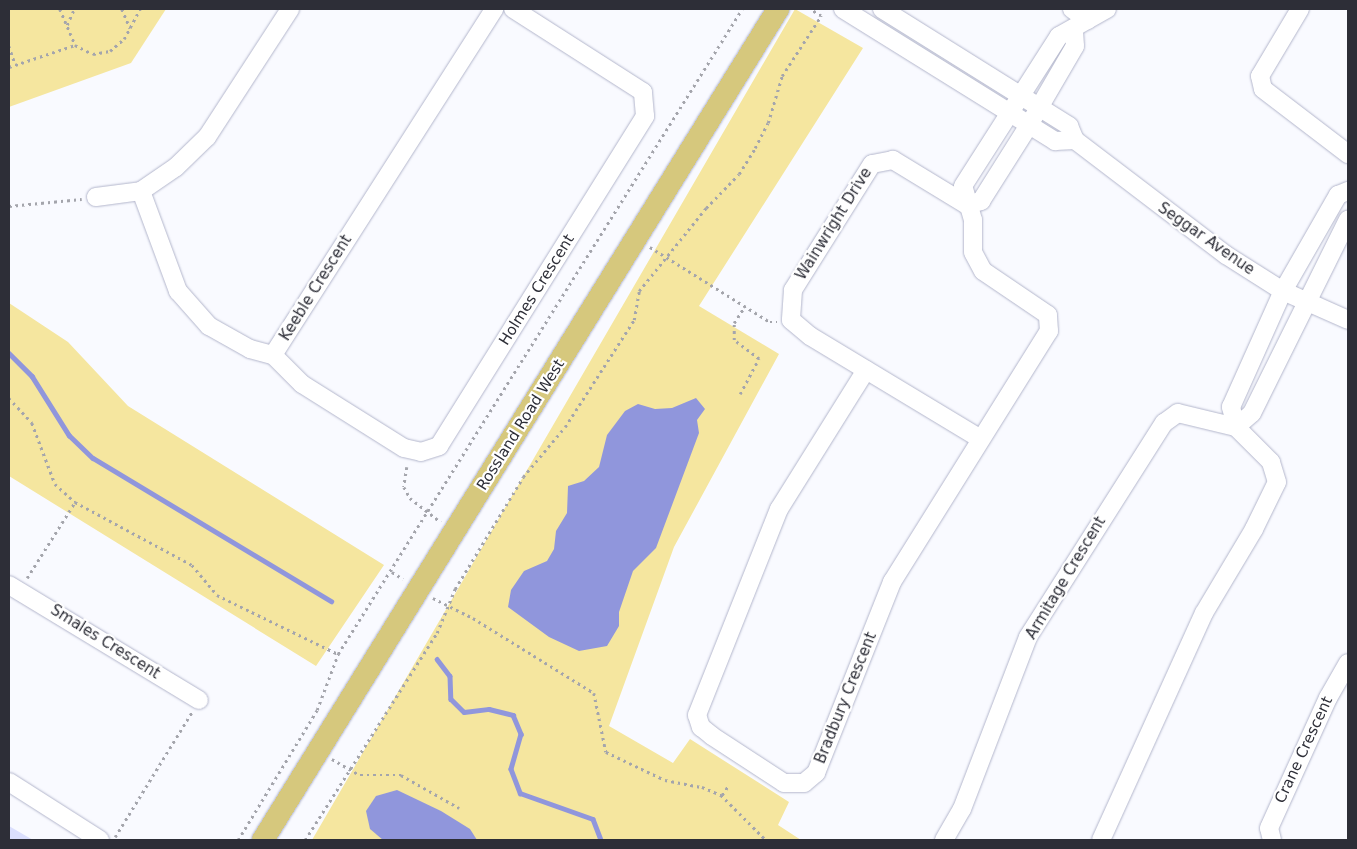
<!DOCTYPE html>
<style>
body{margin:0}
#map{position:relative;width:1357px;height:849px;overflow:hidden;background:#f9faff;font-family:"DejaVu Sans",sans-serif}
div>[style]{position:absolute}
.green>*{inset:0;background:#f5e69f}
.water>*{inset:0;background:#9096dc}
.stream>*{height:4.5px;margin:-2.25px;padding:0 2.25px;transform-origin:2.25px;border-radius:2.25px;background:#9096dc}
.building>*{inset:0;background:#dbdffd}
.path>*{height:2.5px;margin-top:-1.25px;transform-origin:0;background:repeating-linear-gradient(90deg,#a4a5ac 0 2.5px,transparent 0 6.5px)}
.roads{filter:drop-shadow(0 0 1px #b3b6cc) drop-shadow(0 0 1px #b3b6cc)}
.minor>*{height:18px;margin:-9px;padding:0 9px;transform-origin:9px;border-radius:9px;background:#fff}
.major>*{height:22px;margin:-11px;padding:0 11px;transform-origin:11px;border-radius:11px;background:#d6c87d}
span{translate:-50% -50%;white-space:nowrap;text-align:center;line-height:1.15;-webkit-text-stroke:4.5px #fff;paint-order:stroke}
.street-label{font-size:15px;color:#2d2e37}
.frame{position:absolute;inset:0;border:10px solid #2d2e37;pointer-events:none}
</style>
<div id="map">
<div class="green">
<i style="clip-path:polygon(9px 9px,166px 9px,131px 63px,9px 107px)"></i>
<i style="clip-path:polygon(795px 9px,863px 48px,699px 306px,779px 354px,674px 547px,609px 726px,673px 763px,690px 739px,789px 802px,778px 825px,801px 840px,312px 840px)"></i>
<i style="clip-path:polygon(9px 303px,68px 342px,128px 406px,384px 565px,316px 666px,9px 476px)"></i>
</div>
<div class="water">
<i style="clip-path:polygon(696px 398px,705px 409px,697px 420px,699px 433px,656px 548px,633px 571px,619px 612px,619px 626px,607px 646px,579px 651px,549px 637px,508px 607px,511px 590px,524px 571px,547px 561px,554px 549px,556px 531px,567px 513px,568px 486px,584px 481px,599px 467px,607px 435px,625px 411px,638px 404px,655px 409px,672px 408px)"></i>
<i style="clip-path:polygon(397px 790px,441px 811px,470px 829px,477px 840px,383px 840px,370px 829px,366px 811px,376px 796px)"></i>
</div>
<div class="stream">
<i style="left:9px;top:353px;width:33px;rotate:45deg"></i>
<i style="left:32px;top:376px;width:70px;rotate:57.9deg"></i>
<i style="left:69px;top:435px;width:33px;rotate:44deg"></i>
<i style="left:93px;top:458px;width:278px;rotate:31deg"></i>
<i style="left:437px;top:659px;width:21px;rotate:53deg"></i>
<i style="left:450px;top:676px;width:23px;rotate:88deg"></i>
<i style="left:451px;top:699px;width:18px;rotate:45deg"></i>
<i style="left:464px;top:712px;width:25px;rotate:-7deg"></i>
<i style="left:489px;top:709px;width:25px;rotate:14deg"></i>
<i style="left:513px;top:715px;width:21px;rotate:67deg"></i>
<i style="left:521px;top:734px;width:36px;rotate:106deg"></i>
<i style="left:511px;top:769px;width:26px;rotate:69deg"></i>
<i style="left:520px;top:793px;width:77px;rotate:19.6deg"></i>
<i style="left:593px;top:819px;width:22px;rotate:69deg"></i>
</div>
<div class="building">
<i style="clip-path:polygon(9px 826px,33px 840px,9px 840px)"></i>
</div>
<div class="path">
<i style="left:60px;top:9px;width:39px;rotate:67deg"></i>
<i style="left:122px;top:9px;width:21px;rotate:67deg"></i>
<i style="left:67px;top:25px;width:17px;rotate:-66deg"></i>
<i style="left:9px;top:46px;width:18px;rotate:71deg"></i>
<i style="left:9px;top:67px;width:70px;rotate:-18.4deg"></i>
<i style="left:75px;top:45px;width:20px;rotate:27deg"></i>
<i style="left:93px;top:54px;width:17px;rotate:-10deg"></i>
<i style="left:110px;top:51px;width:18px;rotate:-41deg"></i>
<i style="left:124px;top:39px;width:34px;rotate:-62deg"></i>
<i style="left:9px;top:206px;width:73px;rotate:-5.5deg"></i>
<i style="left:650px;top:247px;width:142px;rotate:32deg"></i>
<i style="left:770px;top:322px;width:7px"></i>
<i style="left:740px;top:394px;width:40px;rotate:-62deg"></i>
<i style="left:759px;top:359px;width:31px;rotate:-143deg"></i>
<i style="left:734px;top:340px;width:17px;rotate:-90deg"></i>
<i style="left:734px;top:323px;width:20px;rotate:-57deg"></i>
<i style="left:9px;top:398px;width:34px;rotate:47deg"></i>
<i style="left:32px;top:423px;width:65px;rotate:69.3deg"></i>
<i style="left:55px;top:484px;width:27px;rotate:42deg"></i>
<i style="left:75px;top:502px;width:133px;rotate:28.3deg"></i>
<i style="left:192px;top:565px;width:39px;rotate:50deg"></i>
<i style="left:217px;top:595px;width:135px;rotate:26deg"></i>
<i style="left:407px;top:467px;width:20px;rotate:99deg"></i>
<i style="left:404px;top:487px;width:13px;rotate:61deg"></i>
<i style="left:410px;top:498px;width:39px;rotate:38deg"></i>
<i style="left:392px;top:572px;width:13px;rotate:32deg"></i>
<i style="left:27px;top:578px;width:90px;rotate:-57.7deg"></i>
<i style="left:433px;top:598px;width:45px;rotate:26.6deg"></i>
<i style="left:473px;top:618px;width:142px;rotate:31.8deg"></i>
<i style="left:594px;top:693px;width:60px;rotate:78.5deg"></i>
<i style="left:606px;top:752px;width:65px;rotate:25.4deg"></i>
<i style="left:665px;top:780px;width:38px;rotate:11deg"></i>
<i style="left:702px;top:787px;width:21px;rotate:23deg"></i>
<i style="left:721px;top:795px;width:64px;rotate:45deg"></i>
<i style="left:332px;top:759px;width:32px;rotate:30deg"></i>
<i style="left:360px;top:775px;width:41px"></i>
<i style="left:401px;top:775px;width:67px;rotate:29.6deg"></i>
<i style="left:722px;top:795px;width:11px;rotate:-56deg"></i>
<i style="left:115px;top:837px;width:147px;rotate:-58.4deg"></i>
<i style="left:238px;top:840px;width:152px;rotate:-58.7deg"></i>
<i style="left:317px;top:710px;width:60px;rotate:-69.4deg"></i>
<i style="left:338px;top:654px;width:761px;rotate:-57.94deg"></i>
<i style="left:305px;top:840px;width:246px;rotate:-57.5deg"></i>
<i style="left:437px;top:633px;width:48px;rotate:-67.8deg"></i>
<i style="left:455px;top:589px;width:131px;rotate:-58.7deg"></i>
<i style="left:523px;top:477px;width:65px;rotate:-50deg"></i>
<i style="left:565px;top:427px;width:127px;rotate:-57.2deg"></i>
<i style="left:634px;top:320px;width:29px;rotate:-80deg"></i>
<i style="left:639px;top:291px;width:107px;rotate:-51.1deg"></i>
<i style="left:706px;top:208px;width:47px;rotate:-45.9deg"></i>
<i style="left:739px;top:174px;width:31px;rotate:-58deg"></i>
<i style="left:755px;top:148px;width:28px;rotate:-63deg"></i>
<i style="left:768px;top:123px;width:49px;rotate:-73.4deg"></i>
<i style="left:782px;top:76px;width:72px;rotate:-57deg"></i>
<i style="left:821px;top:16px;width:13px;rotate:-148deg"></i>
</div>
<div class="roads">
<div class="minor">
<i style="left:843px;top:9px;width:250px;rotate:31.9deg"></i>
<i style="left:1055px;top:141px;width:20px;rotate:-3deg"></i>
<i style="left:882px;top:9px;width:221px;rotate:32deg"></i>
<i style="left:1069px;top:126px;width:15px;rotate:67deg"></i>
<i style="left:1075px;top:140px;width:190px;rotate:37.3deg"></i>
<i style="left:1226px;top:255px;width:67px;rotate:32.3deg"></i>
<i style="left:1283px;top:291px;width:71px;rotate:24deg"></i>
<i style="left:1072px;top:9px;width:19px;rotate:36deg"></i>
<i style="left:1300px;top:9px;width:78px;rotate:120.8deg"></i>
<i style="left:1260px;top:76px;width:13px;rotate:77deg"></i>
<i style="left:1263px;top:89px;width:107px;rotate:37.4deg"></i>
<i style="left:141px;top:191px;width:107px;rotate:69.7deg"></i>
<i style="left:178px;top:291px;width:47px;rotate:48.5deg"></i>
<i style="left:209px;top:326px;width:47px;rotate:29.3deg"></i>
<i style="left:250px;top:349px;width:24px;rotate:15deg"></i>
<i style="left:96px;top:197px;width:45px;rotate:-7.6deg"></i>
<i style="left:141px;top:191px;width:42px;rotate:-34.4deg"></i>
<i style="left:176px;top:167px;width:43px;rotate:-44.1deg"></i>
<i style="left:207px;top:137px;width:153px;rotate:-57deg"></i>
<i style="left:967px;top:205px;width:87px;rotate:-148.7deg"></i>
<i style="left:893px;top:160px;width:21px;rotate:169deg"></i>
<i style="left:872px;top:164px;width:149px;rotate:122.1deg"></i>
<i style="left:793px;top:290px;width:30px;rotate:94deg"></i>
<i style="left:791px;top:320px;width:25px;rotate:40deg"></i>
<i style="left:810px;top:336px;width:197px;rotate:31.1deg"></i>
<i style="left:967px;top:205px;width:15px;rotate:-16deg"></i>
<i style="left:981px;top:201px;width:90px;rotate:-57.7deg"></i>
<i style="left:1029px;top:125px;width:91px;rotate:-59.8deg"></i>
<i style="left:1075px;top:46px;width:16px;rotate:-94deg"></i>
<i style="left:273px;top:355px;width:41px;rotate:45deg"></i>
<i style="left:302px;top:384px;width:120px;rotate:32.1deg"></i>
<i style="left:404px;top:448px;width:17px;rotate:13deg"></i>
<i style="left:421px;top:452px;width:19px;rotate:-18deg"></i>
<i style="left:439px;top:446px;width:389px;rotate:-58deg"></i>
<i style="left:645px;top:116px;width:24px;rotate:-95deg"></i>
<i style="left:643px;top:92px;width:154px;rotate:-147.4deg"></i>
<i style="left:273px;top:355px;width:411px;rotate:-57.4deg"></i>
<i style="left:866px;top:370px;width:164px;rotate:122deg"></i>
<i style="left:779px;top:509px;width:222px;rotate:111.7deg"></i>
<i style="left:697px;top:715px;width:13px;rotate:72deg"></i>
<i style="left:701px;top:727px;width:14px;rotate:39deg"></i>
<i style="left:712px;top:736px;width:86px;rotate:33.1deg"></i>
<i style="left:784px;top:783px;width:20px"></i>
<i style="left:804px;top:783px;width:16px;rotate:-40deg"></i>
<i style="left:816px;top:773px;width:206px;rotate:-68.3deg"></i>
<i style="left:892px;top:582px;width:296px;rotate:-58deg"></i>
<i style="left:1049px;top:331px;width:16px;rotate:-94deg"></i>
<i style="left:1048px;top:315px;width:78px;rotate:-145.9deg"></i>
<i style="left:983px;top:271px;width:21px;rotate:-118deg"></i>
<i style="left:973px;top:252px;width:32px;rotate:-90deg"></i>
<i style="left:973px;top:220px;width:35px;rotate:-106deg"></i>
<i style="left:963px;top:186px;width:178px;rotate:-57.4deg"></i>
<i style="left:1059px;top:36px;width:55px;rotate:-29.4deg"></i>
<i style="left:1236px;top:427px;width:21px;rotate:-41deg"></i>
<i style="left:1252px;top:413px;width:216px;rotate:-63.6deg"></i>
<i style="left:9px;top:585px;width:222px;rotate:31.2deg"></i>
<i style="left:9px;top:782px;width:108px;rotate:32.5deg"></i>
<i style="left:944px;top:840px;width:36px;rotate:-60deg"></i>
<i style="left:962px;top:809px;width:184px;rotate:-69deg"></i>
<i style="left:1028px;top:637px;width:254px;rotate:-57.6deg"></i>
<i style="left:1164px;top:423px;width:17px;rotate:-36deg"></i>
<i style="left:1178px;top:413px;width:60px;rotate:13.6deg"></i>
<i style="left:1101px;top:840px;width:249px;rotate:-65.6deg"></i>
<i style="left:1204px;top:613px;width:98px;rotate:-59.2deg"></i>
<i style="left:1254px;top:529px;width:52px;rotate:-63.9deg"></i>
<i style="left:1277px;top:482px;width:21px;rotate:-107deg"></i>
<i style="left:1271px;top:462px;width:49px;rotate:-135deg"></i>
<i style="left:1236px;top:427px;width:21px;rotate:-104deg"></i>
<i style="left:1231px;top:407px;width:127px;rotate:-65.9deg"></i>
<i style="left:1283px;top:291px;width:111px;rotate:-60.2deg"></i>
<i style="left:1338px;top:195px;width:11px;rotate:-22deg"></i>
<i style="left:1272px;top:840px;width:12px;rotate:-104deg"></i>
<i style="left:1269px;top:828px;width:143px;rotate:-65.6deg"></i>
<i style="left:1328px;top:698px;width:40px;rotate:-60.3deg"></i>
</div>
<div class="major">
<i style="left:263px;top:840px;width:978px;rotate:-58.21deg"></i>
</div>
</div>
<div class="street-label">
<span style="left:834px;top:224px;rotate:-58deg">Wainwright Drive</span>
<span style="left:1206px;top:239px;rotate:35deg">Seggar Avenue</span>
<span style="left:316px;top:288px;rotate:-58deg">Keeble Crescent</span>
<span style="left:537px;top:290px;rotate:-58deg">Holmes Crescent</span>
<span style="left:521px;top:425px;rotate:-58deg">Rossland Road West</span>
<span style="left:1066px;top:578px;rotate:-59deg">Armitage Crescent</span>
<span style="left:105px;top:642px;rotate:32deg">Smales Crescent</span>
<span style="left:846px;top:698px;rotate:-68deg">Bradbury Crescent</span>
<span style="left:1304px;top:750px;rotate:-65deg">Crane Crescent</span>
</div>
<div class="frame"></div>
</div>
